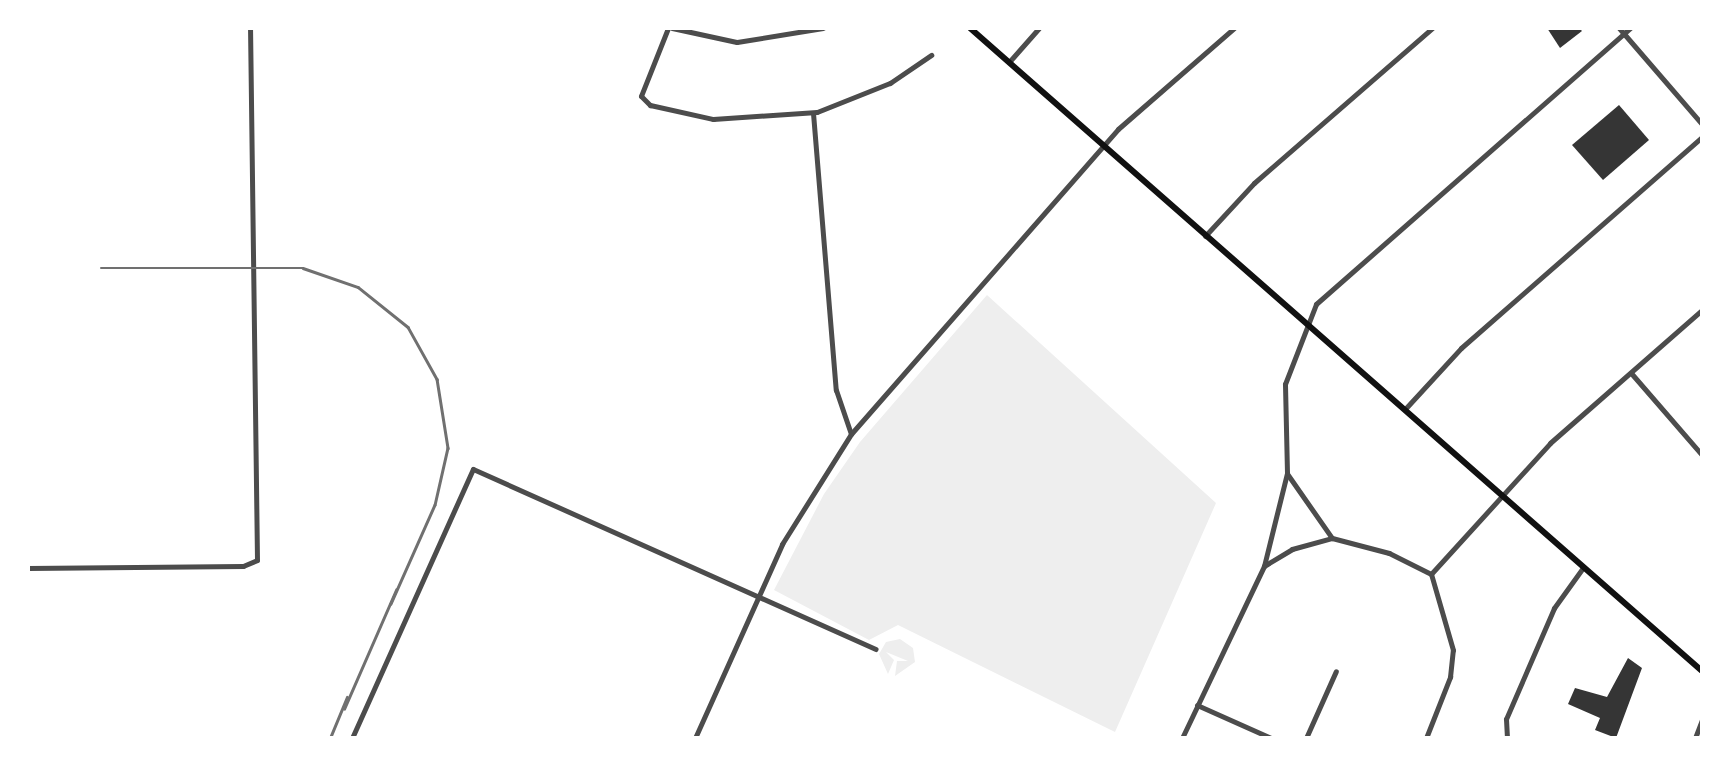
<!DOCTYPE html>
<style>
body{margin:0}
#map{position:relative;width:1730px;height:766px;overflow:hidden;background:#fff;font-family:"Roboto Condensed",sans-serif}
div>[style]{position:absolute}
.green>*{inset:0;background:#eee}
.building>*{inset:0;background:#353535}
.minor>*{height:5px;margin:-2.5px;padding:0 2.5px;transform-origin:2.5px;border-radius:2.5px;background:#4c4c4c}
.tertiary>*{height:5px;margin:-2.5px;padding:0 2.5px;transform-origin:2.5px;border-radius:2.5px;background:#4c4c4c}
.secondary>*{height:6px;margin:-3px;padding:0 3px;transform-origin:3px;border-radius:3px;background:#111}
.rail>*{height:2.5px;margin:-1.25px;padding:0 1.25px;transform-origin:1.25px;border-radius:1.25px;background:#707070}
span{translate:-50% -50%;white-space:nowrap;text-align:center;line-height:1.15;-webkit-text-stroke:10px #fff;paint-order:stroke}
.frame{position:absolute;inset:0;border:30px solid #fff;pointer-events:none}
</style>
<div id="map">
<div class="green">
<i style="clip-path:polygon(987px 295px,1216px 503px,1115px 732px,898px 625px,869px 640px,774px 590px,824px 494px,860px 442px)"></i>
<i style="clip-path:polygon(900px 639px,913px 648px,915px 662px,895px 676px,897px 661px,908px 661px,886px 652px,894px 660px,888px 674px,879px 654px,886px 642px)"></i>
</div>
<div class="building">
<i style="clip-path:polygon(1547px 28px,1579px 28px,1582px 31px,1560px 48px)"></i>
<i style="clip-path:polygon(1619px 105px,1649px 140px,1603px 180px,1572px 145px)"></i>
<i style="clip-path:polygon(1628px 658px,1642px 668px,1616px 738px,1595px 730px,1600px 718px,1568px 704px,1575px 688px,1607px 697px)"></i>
</div>
<div class="minor">
<i style="left:668px;top:28px;width:73px;rotate:111.7deg"></i>
<i style="left:641px;top:96px;width:13px;rotate:45deg"></i>
<i style="left:650px;top:105px;width:65px;rotate:12.5deg"></i>
<i style="left:713px;top:119px;width:104px;rotate:-3.9deg"></i>
<i style="left:817px;top:112px;width:79px;rotate:-21.7deg"></i>
<i style="left:890px;top:83px;width:50px;rotate:-34.3deg"></i>
<i style="left:672px;top:28px;width:66px;rotate:12.2deg"></i>
<i style="left:737px;top:42px;width:87px;rotate:-9.2deg"></i>
<i style="left:1009px;top:62px;width:45px;rotate:-48.6deg"></i>
<i style="left:813px;top:113px;width:278px;rotate:85.3deg"></i>
<i style="left:836px;top:390px;width:46px;rotate:71.2deg"></i>
<i style="left:1205px;top:236px;width:72px;rotate:-47.2deg"></i>
<i style="left:1254px;top:183px;width:236px;rotate:-41deg"></i>
<i style="left:1631px;top:373px;width:108px;rotate:49.1deg"></i>
<i style="left:1405px;top:409px;width:83px;rotate:-47.4deg"></i>
<i style="left:1461px;top:348px;width:320px;rotate:-41.2deg"></i>
<i style="left:1288px;top:475px;width:77px;rotate:55.1deg"></i>
<i style="left:1264px;top:566px;width:33px;rotate:-31deg"></i>
<i style="left:1292px;top:549px;width:41px;rotate:-15.4deg"></i>
<i style="left:1332px;top:538px;width:59px;rotate:14.7deg"></i>
<i style="left:1389px;top:553px;width:47px;rotate:26.6deg"></i>
<i style="left:28px;top:568px;width:215px;rotate:-0.5deg"></i>
<i style="left:243px;top:566px;width:15px;rotate:-23deg"></i>
<i style="left:257px;top:560px;width:532px;rotate:-90.75deg"></i>
<i style="left:1197px;top:705px;width:81px;rotate:24deg"></i>
<i style="left:352px;top:738px;width:295px;rotate:-65.8deg"></i>
<i style="left:473px;top:469px;width:441px;rotate:24.1deg"></i>
<i style="left:695px;top:738px;width:213px;rotate:-65.8deg"></i>
<i style="left:782px;top:544px;width:130px;rotate:-57.9deg"></i>
<i style="left:851px;top:434px;width:405px;rotate:-48.8deg"></i>
<i style="left:1118px;top:129px;width:154px;rotate:-41deg"></i>
<i style="left:1182px;top:738px;width:191px;rotate:-64.5deg"></i>
<i style="left:1264px;top:566px;width:96px;rotate:-76.1deg"></i>
<i style="left:1287px;top:473px;width:89px;rotate:-91.3deg"></i>
<i style="left:1285px;top:384px;width:86px;rotate:-68.8deg"></i>
<i style="left:1316px;top:304px;width:418px;rotate:-41.3deg"></i>
<i style="left:1306px;top:738px;width:73px;rotate:-65.9deg"></i>
<i style="left:1426px;top:738px;width:66px;rotate:-68.5deg"></i>
<i style="left:1450px;top:677px;width:27px;rotate:-84deg"></i>
<i style="left:1453px;top:650px;width:79px;rotate:-106.1deg"></i>
<i style="left:1431px;top:574px;width:177px;rotate:-47.7deg"></i>
<i style="left:1550px;top:443px;width:202px;rotate:-41.2deg"></i>
<i style="left:1507px;top:738px;width:19px;rotate:-93deg"></i>
<i style="left:1506px;top:719px;width:121px;rotate:-66.6deg"></i>
<i style="left:1554px;top:608px;width:48px;rotate:-54.3deg"></i>
<i style="left:1695px;top:738px;width:19px;rotate:-69deg"></i>
</div>
<div class="tertiary">
<i style="left:1619px;top:28px;width:127px;rotate:49.2deg"></i>
</div>
<div class="secondary">
<i style="left:970px;top:28px;width:974px;rotate:41.3deg"></i>
</div>
<div class="rail">
<i style="left:101px;top:268px;width:202px"></i>
<i style="left:303px;top:268px;width:58px;rotate:19.1deg"></i>
<i style="left:358px;top:287px;width:64px;rotate:38.7deg"></i>
<i style="left:408px;top:327px;width:60px;rotate:60.9deg"></i>
<i style="left:437px;top:379px;width:70px;rotate:80.9deg"></i>
<i style="left:448px;top:448px;width:58px;rotate:102.8deg"></i>
<i style="left:435px;top:505px;width:108px;rotate:114deg"></i>
<i style="left:344px;top:709px;width:130px;rotate:-66.4deg"></i>
<i style="left:330px;top:738px;width:44px;rotate:-67.5deg"></i>
</div>
<div class="frame"></div>
</div>
